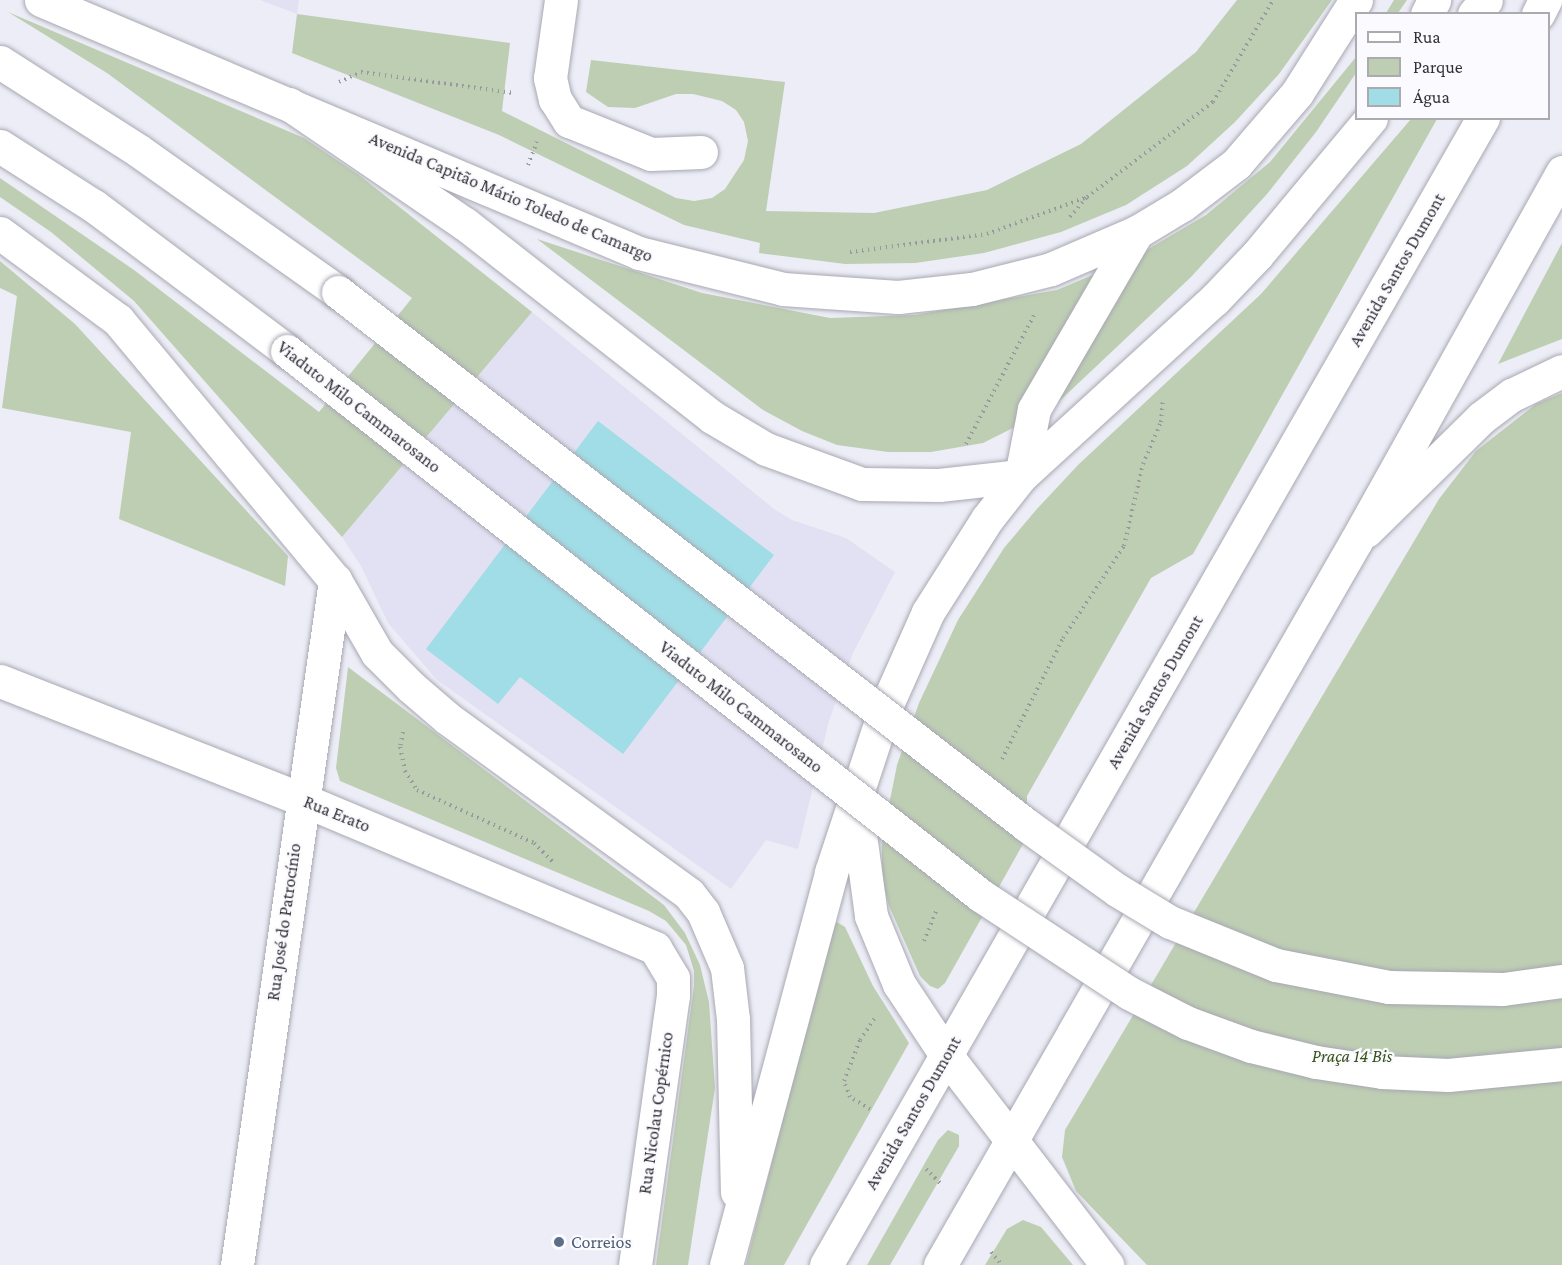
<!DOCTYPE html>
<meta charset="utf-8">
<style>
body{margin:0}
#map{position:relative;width:1562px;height:1265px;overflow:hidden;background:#ededf7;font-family:"Crimson Pro",serif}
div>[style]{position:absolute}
.built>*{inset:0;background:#e1e1f3}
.green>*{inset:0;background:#beceb3}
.water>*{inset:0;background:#a1dde6}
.path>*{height:4px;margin-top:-2px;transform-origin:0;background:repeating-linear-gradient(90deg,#98989f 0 1.5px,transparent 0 6px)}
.roads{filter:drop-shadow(0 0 2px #a8a8b2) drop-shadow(0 0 2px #a8a8b2)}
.minor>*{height:33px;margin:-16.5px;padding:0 16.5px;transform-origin:16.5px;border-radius:16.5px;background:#fff}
.major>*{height:33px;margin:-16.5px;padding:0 16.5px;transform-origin:16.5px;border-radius:16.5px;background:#fff}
.highway>*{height:33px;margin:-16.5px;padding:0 16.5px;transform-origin:16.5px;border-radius:16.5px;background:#fff}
.bridges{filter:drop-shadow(0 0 2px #a8a8b2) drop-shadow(0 0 2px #a8a8b2)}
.major-bridge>*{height:33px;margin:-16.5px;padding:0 16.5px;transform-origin:16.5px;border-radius:16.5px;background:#fff}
.dots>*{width:16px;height:16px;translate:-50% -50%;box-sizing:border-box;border:3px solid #fbfbff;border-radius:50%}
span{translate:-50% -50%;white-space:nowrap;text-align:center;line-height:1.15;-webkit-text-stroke:4.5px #fbfbff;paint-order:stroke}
.street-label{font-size:18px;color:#333337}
.park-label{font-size:18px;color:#355217;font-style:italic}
.service-label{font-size:18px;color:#4e5e75}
.left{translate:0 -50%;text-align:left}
.legend{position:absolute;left:1355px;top:12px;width:195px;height:108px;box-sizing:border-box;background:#fbfbff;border:2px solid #ababaf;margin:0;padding:8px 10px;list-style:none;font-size:18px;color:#333337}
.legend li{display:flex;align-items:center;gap:12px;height:30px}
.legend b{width:30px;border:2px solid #ababaf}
</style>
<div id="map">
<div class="built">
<i style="clip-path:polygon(260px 0,299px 0,297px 14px)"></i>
<i style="clip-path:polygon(532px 312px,774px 509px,792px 520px,846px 538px,895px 572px,853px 653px,829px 721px,798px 849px,766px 840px,731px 889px,437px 680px,388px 623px,361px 566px,342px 537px)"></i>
</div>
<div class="green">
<i style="clip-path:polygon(1237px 0,1332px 0,1279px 74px,1235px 122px,1187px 166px,1126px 205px,1061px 232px,984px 253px,915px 263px,845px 264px,759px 253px,760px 243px,684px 225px,499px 135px,292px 53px,297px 14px,510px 43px,502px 111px,676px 198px,694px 201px,712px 198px,725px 189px,744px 160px,748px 141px,744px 122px,736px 110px,722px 101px,693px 94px,676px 94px,635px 108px,608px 107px,586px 92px,591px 60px,785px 82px,766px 211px,874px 213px,987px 190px,1081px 144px,1196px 52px)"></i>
<i style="clip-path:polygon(1394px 0,1407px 0,1398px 13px,1386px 13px)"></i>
<i style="clip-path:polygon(8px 12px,304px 138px,359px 175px,532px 312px,342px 537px,134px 301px,51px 232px,0 197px,0 178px,134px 270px,319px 412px,412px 298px,107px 73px)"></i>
<i style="clip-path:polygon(1356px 57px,1356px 73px,1316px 132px,1267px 194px,1191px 277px,1051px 409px,983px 443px,931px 452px,888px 452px,837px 445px,802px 431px,763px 410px,537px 239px,702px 293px,830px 318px,915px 315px,1057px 290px,1133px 258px,1206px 215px,1270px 162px)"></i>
<i style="clip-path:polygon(1411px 119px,1437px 119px,1193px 554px,1151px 578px,1027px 796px,1027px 837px,945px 983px,938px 989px,930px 986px,920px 976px,889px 906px,882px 879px,882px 840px,897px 765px,919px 703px,958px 620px,1004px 548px,1036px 510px,1078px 465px,1261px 294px)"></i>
<i style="clip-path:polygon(1562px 243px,1562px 339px,1498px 364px)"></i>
<i style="clip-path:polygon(0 261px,75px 324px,288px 556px,285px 586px,119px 519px,131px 432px,2px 408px,17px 296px,0 288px)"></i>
<i style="clip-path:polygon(1562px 393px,1562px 1265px,1147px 1265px,1076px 1191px,1062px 1157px,1065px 1130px,1439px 499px,1476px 451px,1536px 404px)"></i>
<i style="clip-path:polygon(348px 667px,664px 905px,685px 933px,700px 965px,709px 1002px,715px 1088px,688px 1265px,656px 1265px,694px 986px,694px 971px,686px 945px,666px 921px,649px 911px,340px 781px,336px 768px)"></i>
<i style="clip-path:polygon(837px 922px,845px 927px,873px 986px,909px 1043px,784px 1265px,746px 1265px,830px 930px)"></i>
<i style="clip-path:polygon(948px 1130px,959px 1135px,959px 1146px,890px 1265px,867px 1265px,938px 1140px)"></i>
<i style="clip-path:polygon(1023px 1220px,1041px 1227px,1073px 1265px,985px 1265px,1007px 1229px)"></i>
</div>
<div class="water">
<i style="clip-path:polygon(598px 421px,774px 555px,623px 754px,520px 677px,498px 704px,426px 649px)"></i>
</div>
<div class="path">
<i style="left:339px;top:82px;width:24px;rotate:-24deg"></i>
<i style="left:361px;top:72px;width:154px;rotate:7.8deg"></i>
<i style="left:528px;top:165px;width:25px;rotate:-69deg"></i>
<i style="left:1070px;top:217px;width:26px;rotate:-50deg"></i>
<i style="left:850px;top:252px;width:138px;rotate:-7.5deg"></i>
<i style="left:987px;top:234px;width:107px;rotate:-20.3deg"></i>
<i style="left:1087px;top:197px;width:158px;rotate:-37deg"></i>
<i style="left:1213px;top:102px;width:118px;rotate:-59.5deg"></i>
<i style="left:966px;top:444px;width:148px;rotate:-62.2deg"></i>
<i style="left:403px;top:732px;width:15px;rotate:101deg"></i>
<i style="left:400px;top:747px;width:25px;rotate:78deg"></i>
<i style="left:405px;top:771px;width:22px;rotate:58deg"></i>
<i style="left:417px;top:790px;width:128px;rotate:24.4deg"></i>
<i style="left:534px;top:843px;width:27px;rotate:45deg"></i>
<i style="left:1002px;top:759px;width:136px;rotate:-63.2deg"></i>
<i style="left:1063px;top:638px;width:110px;rotate:-56.5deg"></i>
<i style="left:1124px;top:546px;width:84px;rotate:-77deg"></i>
<i style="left:1143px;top:464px;width:46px;rotate:-66.8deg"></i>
<i style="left:1161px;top:422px;width:21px;rotate:-85deg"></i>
<i style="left:924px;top:941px;width:35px;rotate:-68deg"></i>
<i style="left:870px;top:1109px;width:23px;rotate:-149deg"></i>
<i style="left:850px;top:1097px;width:17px;rotate:-111deg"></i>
<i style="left:844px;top:1081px;width:44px;rotate:-68.7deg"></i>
<i style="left:860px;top:1040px;width:27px;rotate:-56deg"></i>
<i style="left:926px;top:1169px;width:23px;rotate:45deg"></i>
<i style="left:991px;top:1252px;width:17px;rotate:50deg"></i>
</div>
<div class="roads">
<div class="minor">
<i style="left:561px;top:0;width:79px;rotate:98deg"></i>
<i style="left:550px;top:78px;width:22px;rotate:77deg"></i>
<i style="left:555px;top:99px;width:26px;rotate:58deg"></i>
<i style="left:569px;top:121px;width:88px;rotate:21.9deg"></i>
<i style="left:651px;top:154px;width:50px;rotate:-2.3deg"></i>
<i style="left:0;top:681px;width:323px;rotate:21.4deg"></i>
<i style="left:301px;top:799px;width:384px;rotate:22.8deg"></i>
<i style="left:655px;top:948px;width:35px;rotate:59deg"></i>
<i style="left:673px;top:978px;width:17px;rotate:90deg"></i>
<i style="left:673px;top:995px;width:273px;rotate:98deg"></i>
<i style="left:237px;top:1265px;width:692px;rotate:-81.86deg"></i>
</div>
<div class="major">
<i style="left:41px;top:0;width:649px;rotate:22.93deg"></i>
<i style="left:639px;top:253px;width:148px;rotate:14deg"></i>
<i style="left:783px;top:289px;width:115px;rotate:4deg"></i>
<i style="left:898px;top:297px;width:74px;rotate:-6.2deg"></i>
<i style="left:972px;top:289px;width:81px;rotate:-14.2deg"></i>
<i style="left:1051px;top:269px;width:94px;rotate:-23.3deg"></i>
<i style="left:1137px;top:232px;width:52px;rotate:-31deg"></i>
<i style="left:1182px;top:205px;width:68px;rotate:-37.2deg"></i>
<i style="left:1236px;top:164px;width:94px;rotate:-49.3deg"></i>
<i style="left:1297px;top:93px;width:110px;rotate:-57.6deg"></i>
<i style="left:0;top:62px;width:165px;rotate:32.6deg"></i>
<i style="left:139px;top:151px;width:244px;rotate:35.3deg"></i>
<i style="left:0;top:146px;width:112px;rotate:32.6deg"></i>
<i style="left:94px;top:206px;width:241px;rotate:36.9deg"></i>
<i style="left:1366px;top:531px;width:161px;rotate:-44.5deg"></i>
<i style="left:1481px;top:418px;width:39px;rotate:-37deg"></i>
<i style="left:1512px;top:395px;width:55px;rotate:-25.6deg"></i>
</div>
<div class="highway">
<i style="left:1427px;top:14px;width:16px;rotate:-63deg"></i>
<i style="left:1474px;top:14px;width:18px;rotate:-49deg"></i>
<i style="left:1538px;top:14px;width:16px;rotate:-63deg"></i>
<i style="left:289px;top:104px;width:213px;rotate:34.3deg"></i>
<i style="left:465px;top:224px;width:313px;rotate:38deg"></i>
<i style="left:712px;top:417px;width:63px;rotate:30.7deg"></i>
<i style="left:766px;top:449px;width:102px;rotate:20deg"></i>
<i style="left:862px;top:484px;width:77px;rotate:0.7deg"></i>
<i style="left:939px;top:485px;width:82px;rotate:-6.3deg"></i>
<i style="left:0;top:233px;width:147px;rotate:36.4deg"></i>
<i style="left:118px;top:320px;width:339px;rotate:50.2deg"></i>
<i style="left:335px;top:580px;width:84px;rotate:60.1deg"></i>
<i style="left:377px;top:653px;width:48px;rotate:45deg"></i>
<i style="left:411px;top:687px;width:48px;rotate:40.7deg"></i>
<i style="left:447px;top:718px;width:299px;rotate:36deg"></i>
<i style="left:689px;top:894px;width:23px;rotate:52deg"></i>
<i style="left:703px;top:912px;width:61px;rotate:66.8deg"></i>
<i style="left:727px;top:968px;width:51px;rotate:83.3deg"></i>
<i style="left:733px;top:1019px;width:173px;rotate:88.7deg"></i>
<i style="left:1021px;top:476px;width:68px;rotate:-79deg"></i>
<i style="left:1034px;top:409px;width:205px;rotate:-59.8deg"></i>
<i style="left:857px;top:812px;width:105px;rotate:82.3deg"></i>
<i style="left:871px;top:916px;width:74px;rotate:67.6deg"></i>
<i style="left:899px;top:984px;width:85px;rotate:56.5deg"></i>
<i style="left:946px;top:1055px;width:265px;rotate:52.5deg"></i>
<i style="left:726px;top:1265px;width:407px;rotate:-75deg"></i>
<i style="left:831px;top:872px;width:172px;rotate:-71.7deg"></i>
<i style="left:885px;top:709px;width:106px;rotate:-66.1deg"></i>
<i style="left:928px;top:612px;width:110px;rotate:-57.6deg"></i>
<i style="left:987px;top:519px;width:55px;rotate:-51.7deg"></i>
<i style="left:1021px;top:476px;width:261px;rotate:-42.4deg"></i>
<i style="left:1214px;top:300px;width:62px;rotate:-46.3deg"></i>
<i style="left:1257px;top:255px;width:178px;rotate:-50.2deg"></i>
<i style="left:826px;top:1265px;width:1322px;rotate:-60.2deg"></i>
<i style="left:940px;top:1265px;width:835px;rotate:-60.12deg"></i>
<i style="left:1356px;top:541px;width:423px;rotate:-60.8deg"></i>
</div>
</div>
<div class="bridges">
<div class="major-bridge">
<i style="left:338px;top:292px;width:869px;rotate:37.75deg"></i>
<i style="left:1025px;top:824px;width:113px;rotate:35.7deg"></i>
<i style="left:1117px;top:890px;width:62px;rotate:31.1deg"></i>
<i style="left:1170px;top:922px;width:114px;rotate:22.1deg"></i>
<i style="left:1276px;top:965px;width:115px;rotate:11deg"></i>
<i style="left:1389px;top:987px;width:114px;rotate:1deg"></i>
<i style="left:1503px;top:989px;width:60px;rotate:-7.7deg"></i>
<i style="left:287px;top:351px;width:881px;rotate:38.13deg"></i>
<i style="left:980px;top:895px;width:178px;rotate:33.3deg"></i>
<i style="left:1129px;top:993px;width:66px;rotate:27deg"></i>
<i style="left:1188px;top:1023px;width:67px;rotate:20.1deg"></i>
<i style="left:1251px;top:1046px;width:67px;rotate:13.8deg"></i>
<i style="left:1316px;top:1062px;width:67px;rotate:8.6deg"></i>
<i style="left:1382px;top:1072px;width:66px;rotate:2.6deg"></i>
<i style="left:1448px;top:1075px;width:115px;rotate:-5.5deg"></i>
</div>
</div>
<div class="dots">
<i style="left:559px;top:1242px;background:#5c6f8a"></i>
</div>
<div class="street-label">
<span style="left:511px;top:197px;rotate:23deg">Avenida Capitão Mário Toledo de Camargo</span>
<span style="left:1397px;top:270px;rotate:-60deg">Avenida Santos Dumont</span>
<span style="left:359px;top:407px;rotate:38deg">Viaduto Milo Cammarosano</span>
<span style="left:1155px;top:692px;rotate:-60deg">Avenida Santos Dumont</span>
<span style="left:741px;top:707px;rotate:38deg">Viaduto Milo Cammarosano</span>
<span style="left:337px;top:814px;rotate:22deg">Rua Erato</span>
<span style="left:284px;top:922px;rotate:-82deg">Rua José do Patrocínio</span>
<span style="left:656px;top:1113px;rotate:-82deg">Rua Nicolau Copérnico</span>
<span style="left:913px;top:1113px;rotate:-60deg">Avenida Santos Dumont</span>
</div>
<div class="park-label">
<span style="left:1352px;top:1056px">Praça 14 Bis</span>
</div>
<div class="service-label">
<span class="left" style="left:571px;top:1242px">Correios</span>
</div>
<ul class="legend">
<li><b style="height:8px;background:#fff"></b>Rua</li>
<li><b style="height:16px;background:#beceb3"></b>Parque</li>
<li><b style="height:16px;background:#a1dde6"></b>Água</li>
</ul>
</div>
